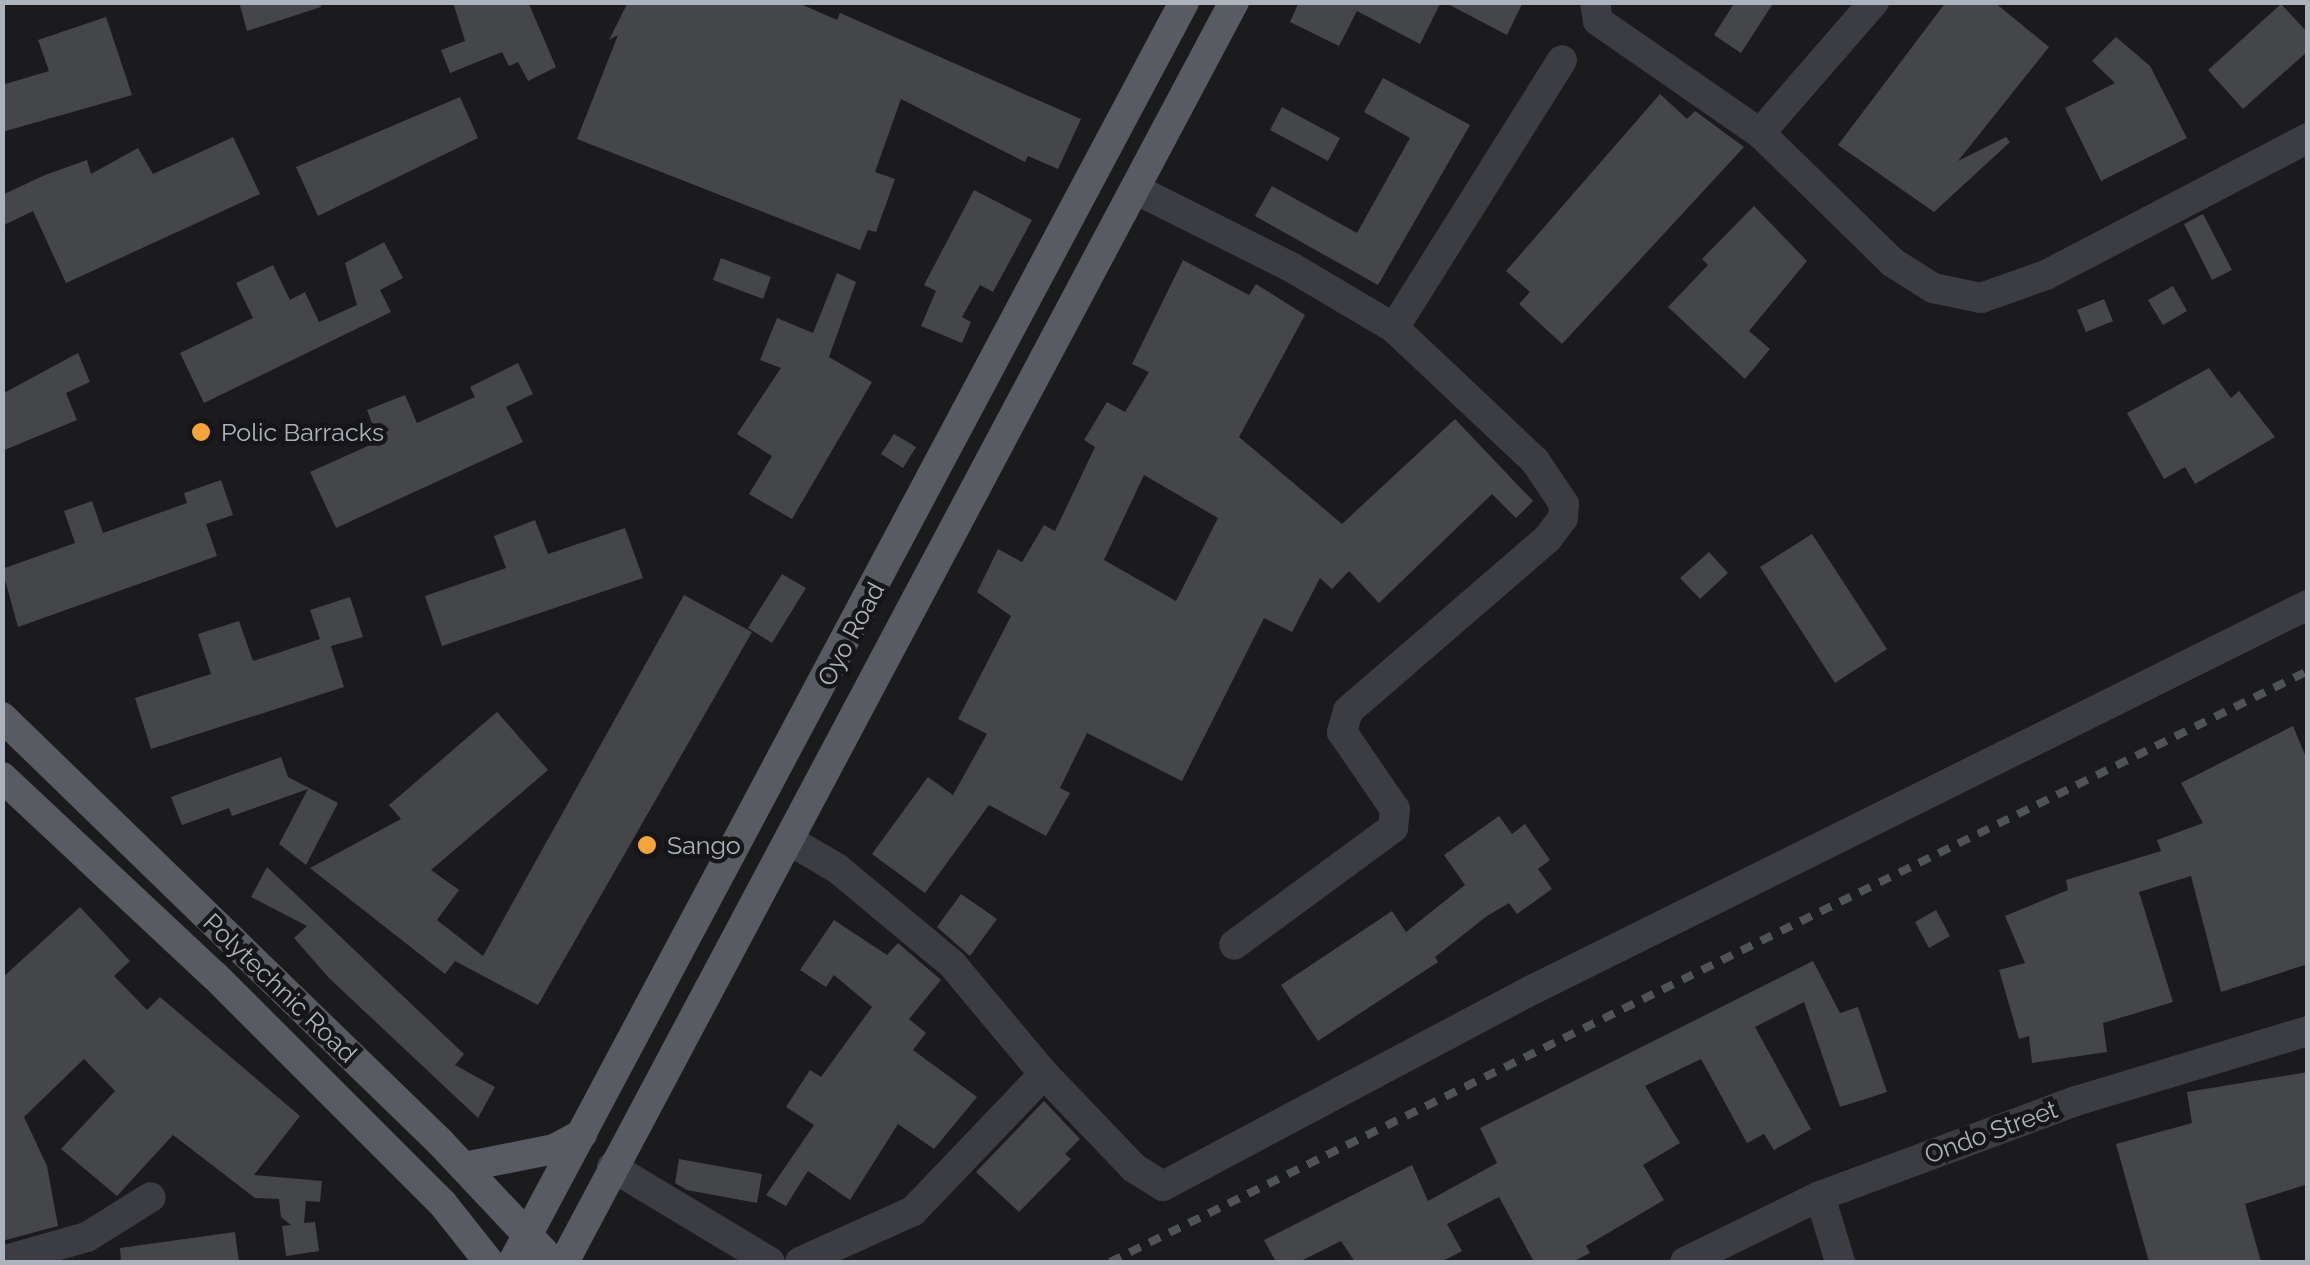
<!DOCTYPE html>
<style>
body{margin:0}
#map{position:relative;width:2310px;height:1265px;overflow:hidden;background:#1b1b1d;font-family:Raleway,sans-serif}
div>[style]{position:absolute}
.building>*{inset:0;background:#45464a}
.minor>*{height:30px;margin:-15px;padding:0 15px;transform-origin:15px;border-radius:15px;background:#3c3d42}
.major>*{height:30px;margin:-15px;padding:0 15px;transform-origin:15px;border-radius:15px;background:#585b61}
.rail>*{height:8px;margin-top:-4px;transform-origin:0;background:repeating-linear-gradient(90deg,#4f5257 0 12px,transparent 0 22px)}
.dots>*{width:28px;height:28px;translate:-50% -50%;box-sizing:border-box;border:5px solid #161618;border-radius:50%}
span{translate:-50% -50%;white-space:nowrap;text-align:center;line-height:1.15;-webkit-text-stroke:9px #161618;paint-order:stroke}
.poi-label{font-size:25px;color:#adb3bc}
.left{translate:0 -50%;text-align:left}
.street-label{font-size:25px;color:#adb3bc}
.frame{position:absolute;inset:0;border:5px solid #adb3bc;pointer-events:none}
</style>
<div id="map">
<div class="building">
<i style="clip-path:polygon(239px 2px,320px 2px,321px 7px,247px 31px)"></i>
<i style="clip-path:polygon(453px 2px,528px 2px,556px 67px,528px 81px,518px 62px,509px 66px,502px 52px,450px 73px,441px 50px,465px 41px)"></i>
<i style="clip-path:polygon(628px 2px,796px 2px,837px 20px,840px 13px,1081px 119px,1058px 169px,1028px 156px,1025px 162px,901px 99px,875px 172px,895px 179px,876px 232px,868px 230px,860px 250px,577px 139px,618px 35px,609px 40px)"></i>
<i style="clip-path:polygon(1299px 2px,1441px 2px,1420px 44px,1357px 11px,1339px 46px,1290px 22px)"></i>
<i style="clip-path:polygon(1444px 2px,1523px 2px,1507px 35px)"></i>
<i style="clip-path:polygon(1735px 2px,1774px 2px,1741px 53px,1714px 35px)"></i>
<i style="clip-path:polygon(1946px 2px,1994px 2px,2049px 47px,1958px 161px,2006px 137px,2010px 142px,1934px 212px,1838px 145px)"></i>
<i style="clip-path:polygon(2281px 4px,2308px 33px,2308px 51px,2243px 109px,2208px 70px)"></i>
<i style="clip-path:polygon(106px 17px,132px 95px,2px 132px,2px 85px,49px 71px,38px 40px)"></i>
<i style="clip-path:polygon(2116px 37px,2150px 66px,2187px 138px,2101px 181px,2065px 108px,2115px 83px,2092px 61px)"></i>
<i style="clip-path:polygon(1383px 78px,1470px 125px,1378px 285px,1255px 216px,1272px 186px,1357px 233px,1410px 138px,1364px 112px)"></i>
<i style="clip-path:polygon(1660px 94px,1687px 119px,1695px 111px,1744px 147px,1562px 344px,1519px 304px,1530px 292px,1506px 271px)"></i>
<i style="clip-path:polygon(460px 97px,478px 138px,318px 216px,296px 167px)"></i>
<i style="clip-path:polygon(1282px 107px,1340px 138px,1328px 161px,1270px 130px)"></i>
<i style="clip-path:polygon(233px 137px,260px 194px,66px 283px,33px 211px,2px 226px,2px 195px,45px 175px,87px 160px,91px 174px,138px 148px,153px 174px)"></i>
<i style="clip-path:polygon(974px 190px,1032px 220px,993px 292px,980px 285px,962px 317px,971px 322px,962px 343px,921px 326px,936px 291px,924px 285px)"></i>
<i style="clip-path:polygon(1754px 206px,1807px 261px,1749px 331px,1770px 349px,1745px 379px,1668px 307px,1708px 265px,1702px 259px)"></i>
<i style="clip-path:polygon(2203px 214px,2232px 270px,2212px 280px,2184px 224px)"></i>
<i style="clip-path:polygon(384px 242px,403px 278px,380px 290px,391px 312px,204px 403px,180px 353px,253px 318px,236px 283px,273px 265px,290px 300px,305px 292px,319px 322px,357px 305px,345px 263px)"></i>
<i style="clip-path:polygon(721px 258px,771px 277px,763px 299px,713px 280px)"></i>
<i style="clip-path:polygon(evenodd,1183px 260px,1249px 295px,1256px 284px,1305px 315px,1239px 437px,1342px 524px,1455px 419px,1533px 501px,1516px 518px,1492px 494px,1379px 603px,1349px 571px,1332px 589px,1320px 578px,1292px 632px,1264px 618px,1182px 781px,1087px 733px,1060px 788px,1070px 793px,1046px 836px,989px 805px,925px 893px,872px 854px,928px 777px,953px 795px,987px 734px,958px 719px,1011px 616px,977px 592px,998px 549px,1022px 562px,1044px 525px,1055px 531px,1095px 447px,1084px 440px,1107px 402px,1125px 412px,1149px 372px,1132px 364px,1183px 260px,1144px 475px,1218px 518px,1176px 601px,1104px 560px,1144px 475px)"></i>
<i style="clip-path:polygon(837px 273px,856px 282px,829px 357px,872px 382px,792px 519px,749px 494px,772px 456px,737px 434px,781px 368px,760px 360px,777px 318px,813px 333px)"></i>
<i style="clip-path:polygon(2173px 286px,2187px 311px,2163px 325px,2148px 300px)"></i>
<i style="clip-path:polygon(2104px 299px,2113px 321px,2086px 332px,2077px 310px)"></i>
<i style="clip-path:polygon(78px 353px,90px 382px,66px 393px,77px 420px,2px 451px,2px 394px)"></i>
<i style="clip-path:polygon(518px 363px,533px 394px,506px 407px,523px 442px,336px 528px,310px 472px,379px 441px,367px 410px,405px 395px,417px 423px,475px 397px,470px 387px)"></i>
<i style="clip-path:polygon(2209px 368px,2231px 398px,2239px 391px,2275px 437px,2195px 484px,2185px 467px,2164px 479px,2127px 413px)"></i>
<i style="clip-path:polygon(894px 434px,916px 447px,903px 468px,881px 454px)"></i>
<i style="clip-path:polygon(221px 480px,233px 515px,206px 524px,217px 556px,18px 627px,2px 569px,75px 543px,64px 511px,92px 501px,103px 533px,187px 503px,184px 493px)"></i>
<i style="clip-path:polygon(535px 520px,548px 554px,625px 528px,643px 578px,442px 646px,425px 596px,506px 568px,494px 536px)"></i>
<i style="clip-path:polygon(1812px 534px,1887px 649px,1835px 683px,1760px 567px)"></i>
<i style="clip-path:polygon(1709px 552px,1728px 573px,1700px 599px,1680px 578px)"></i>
<i style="clip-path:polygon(782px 574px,806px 588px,772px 643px,748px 628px)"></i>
<i style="clip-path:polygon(684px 595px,752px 632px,538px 1005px,455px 961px,445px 974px,310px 868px,401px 819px,389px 805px,497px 712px,548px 770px,431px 870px,459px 890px,437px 920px,483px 956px)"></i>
<i style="clip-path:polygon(350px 597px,363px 637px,331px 646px,344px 687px,151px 749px,135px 698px,211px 674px,198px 634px,239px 621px,253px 661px,320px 639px,310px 610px)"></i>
<i style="clip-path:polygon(2293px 726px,2308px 762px,2308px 964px,2221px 992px,2191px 876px,2139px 892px,2173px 1002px,2103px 1023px,2107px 1052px,2032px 1063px,2029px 1036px,2019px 1039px,1999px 970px,2025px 963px,2005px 916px,2068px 890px,2066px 880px,2161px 851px,2157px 840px,2203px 823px,2181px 783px)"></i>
<i style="clip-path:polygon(281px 757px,288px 777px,338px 803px,306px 865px,279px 844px,308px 789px,232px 816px,229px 808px,182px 825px,171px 797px)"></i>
<i style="clip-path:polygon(1499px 816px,1512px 834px,1525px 824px,1550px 860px,1538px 869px,1552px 889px,1517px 914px,1509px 903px,1487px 916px,1435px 957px,1438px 962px,1318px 1041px,1281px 985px,1392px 911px,1406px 932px,1465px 885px,1444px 855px)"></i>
<i style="clip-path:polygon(267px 867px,464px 1054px,455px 1065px,495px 1087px,478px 1118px,329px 978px,294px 938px,307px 926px,251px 897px)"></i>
<i style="clip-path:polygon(961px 894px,997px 919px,970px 956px,937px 927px)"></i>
<i style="clip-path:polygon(80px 907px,130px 961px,114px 976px,147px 1010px,160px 997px,300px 1116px,254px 1175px,322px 1181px,320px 1202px,306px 1201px,304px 1223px,315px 1222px,319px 1251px,286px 1256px,282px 1226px,291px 1225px,281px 1217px,279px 1199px,255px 1198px,173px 1135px,117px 1196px,61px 1149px,115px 1091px,84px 1059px,24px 1117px,47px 1166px,58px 1226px,2px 1241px,2px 978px)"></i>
<i style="clip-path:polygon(1936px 910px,1950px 936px,1929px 948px,1915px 922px)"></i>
<i style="clip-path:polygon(834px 920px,887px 955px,898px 943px,941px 980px,909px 1019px,926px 1033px,913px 1050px,977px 1097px,934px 1149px,898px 1124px,850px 1200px,808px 1171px,786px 1206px,766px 1195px,814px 1125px,786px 1107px,810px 1070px,821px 1077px,872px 1007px,834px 975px,826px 987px,800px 970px)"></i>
<i style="clip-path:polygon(1813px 961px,1840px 1013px,1858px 1007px,1887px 1092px,1840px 1107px,1804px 1002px,1755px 1027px,1811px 1129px,1774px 1150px,1764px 1134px,1747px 1143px,1701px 1059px,1645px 1086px,1680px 1143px,1643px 1165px,1664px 1200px,1586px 1246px,1590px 1253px,1572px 1262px,1534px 1262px,1499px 1197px,1447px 1224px,1462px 1251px,1441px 1262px,1355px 1262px,1341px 1241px,1299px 1262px,1276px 1262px,1264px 1240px,1412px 1165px,1428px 1201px,1497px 1163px,1480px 1128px)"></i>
<i style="clip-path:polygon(2308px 1072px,2308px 1184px,2245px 1204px,2261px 1262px,2149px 1262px,2116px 1144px,2192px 1123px,2187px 1092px)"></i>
<i style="clip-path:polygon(1044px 1101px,1080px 1139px,1065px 1154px,1071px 1159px,1019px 1212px,976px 1172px)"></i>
<i style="clip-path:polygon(679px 1159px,762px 1174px,757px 1203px,687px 1190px,675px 1183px)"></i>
<i style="clip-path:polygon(235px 1232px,239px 1262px,121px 1262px,120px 1248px)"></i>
</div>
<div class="minor">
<i style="left:1595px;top:2px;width:19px;rotate:81deg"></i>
<i style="left:1598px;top:21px;width:197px;rotate:34.7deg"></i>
<i style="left:1760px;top:133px;width:174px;rotate:-49deg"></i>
<i style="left:1760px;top:133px;width:185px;rotate:44.3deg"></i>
<i style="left:1892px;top:262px;width:49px;rotate:32.4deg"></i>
<i style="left:1933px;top:288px;width:49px;rotate:11.8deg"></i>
<i style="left:1981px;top:298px;width:69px;rotate:-19.5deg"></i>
<i style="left:2046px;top:275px;width:296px;rotate:-27.6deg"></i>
<i style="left:1137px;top:190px;width:172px;rotate:26.6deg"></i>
<i style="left:1291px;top:267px;width:120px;rotate:30.6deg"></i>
<i style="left:1394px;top:328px;width:194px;rotate:43.3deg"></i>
<i style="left:1535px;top:461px;width:52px;rotate:56deg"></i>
<i style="left:1564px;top:504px;width:14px;rotate:94deg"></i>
<i style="left:1563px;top:518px;width:26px;rotate:127deg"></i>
<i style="left:1547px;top:539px;width:263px;rotate:139.2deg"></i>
<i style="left:1348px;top:711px;width:22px;rotate:106deg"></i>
<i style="left:1342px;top:732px;width:93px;rotate:55.5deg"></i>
<i style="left:1395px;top:809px;width:19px;rotate:96deg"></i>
<i style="left:1393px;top:828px;width:197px;rotate:143.7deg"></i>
<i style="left:1394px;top:328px;width:316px;rotate:-57.9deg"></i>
<i style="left:789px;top:840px;width:57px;rotate:30.6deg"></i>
<i style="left:838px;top:869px;width:148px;rotate:39.8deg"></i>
<i style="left:952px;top:964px;width:143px;rotate:50.1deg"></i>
<i style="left:1044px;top:1074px;width:190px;rotate:133.7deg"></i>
<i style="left:913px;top:1211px;width:124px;rotate:155.7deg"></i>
<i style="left:1044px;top:1074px;width:130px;rotate:46.2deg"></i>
<i style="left:1134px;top:1168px;width:34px;rotate:32deg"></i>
<i style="left:1163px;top:1186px;width:422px;rotate:-28deg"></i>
<i style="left:1536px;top:988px;width:862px;rotate:-26.39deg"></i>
<i style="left:612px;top:1167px;width:184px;rotate:31deg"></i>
<i style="left:1820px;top:1196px;width:69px;rotate:73.1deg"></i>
<i style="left:2px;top:1261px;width:88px;rotate:-15.8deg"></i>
<i style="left:87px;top:1237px;width:75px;rotate:-32deg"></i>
<i style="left:1685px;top:1262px;width:150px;rotate:-26.1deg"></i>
<i style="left:1820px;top:1196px;width:273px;rotate:-20.4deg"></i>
<i style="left:2076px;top:1101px;width:242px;rotate:-16.8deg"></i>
</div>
<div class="major">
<i style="left:2px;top:717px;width:610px;rotate:44.14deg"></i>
<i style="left:440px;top:1142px;width:165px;rotate:46.7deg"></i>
<i style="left:2px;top:777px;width:291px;rotate:43.1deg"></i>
<i style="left:215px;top:976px;width:322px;rotate:45deg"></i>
<i style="left:443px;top:1204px;width:74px;rotate:51.6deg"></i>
<i style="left:464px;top:1167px;width:92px;rotate:-11.3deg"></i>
<i style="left:554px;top:1149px;width:32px;rotate:-28deg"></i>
<i style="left:513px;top:1262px;width:1428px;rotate:-61.96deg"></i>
<i style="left:564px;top:1262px;width:1427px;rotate:-62deg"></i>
</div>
<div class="rail">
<i style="left:1110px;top:1262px;width:1336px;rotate:-26.26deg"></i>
</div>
<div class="dots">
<i style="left:201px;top:432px;background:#f3a43d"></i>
<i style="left:647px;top:845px;background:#f3a43d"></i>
</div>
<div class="poi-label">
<span class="left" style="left:221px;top:432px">Polic Barracks</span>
<span class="left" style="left:667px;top:845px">Sango</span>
</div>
<div class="street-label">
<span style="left:851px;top:634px;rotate:-62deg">Oyo Road</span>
<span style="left:280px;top:988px;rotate:44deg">Polytechnic Road</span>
<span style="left:1991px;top:1132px;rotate:-20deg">Ondo Street</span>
</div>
<div class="frame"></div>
</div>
